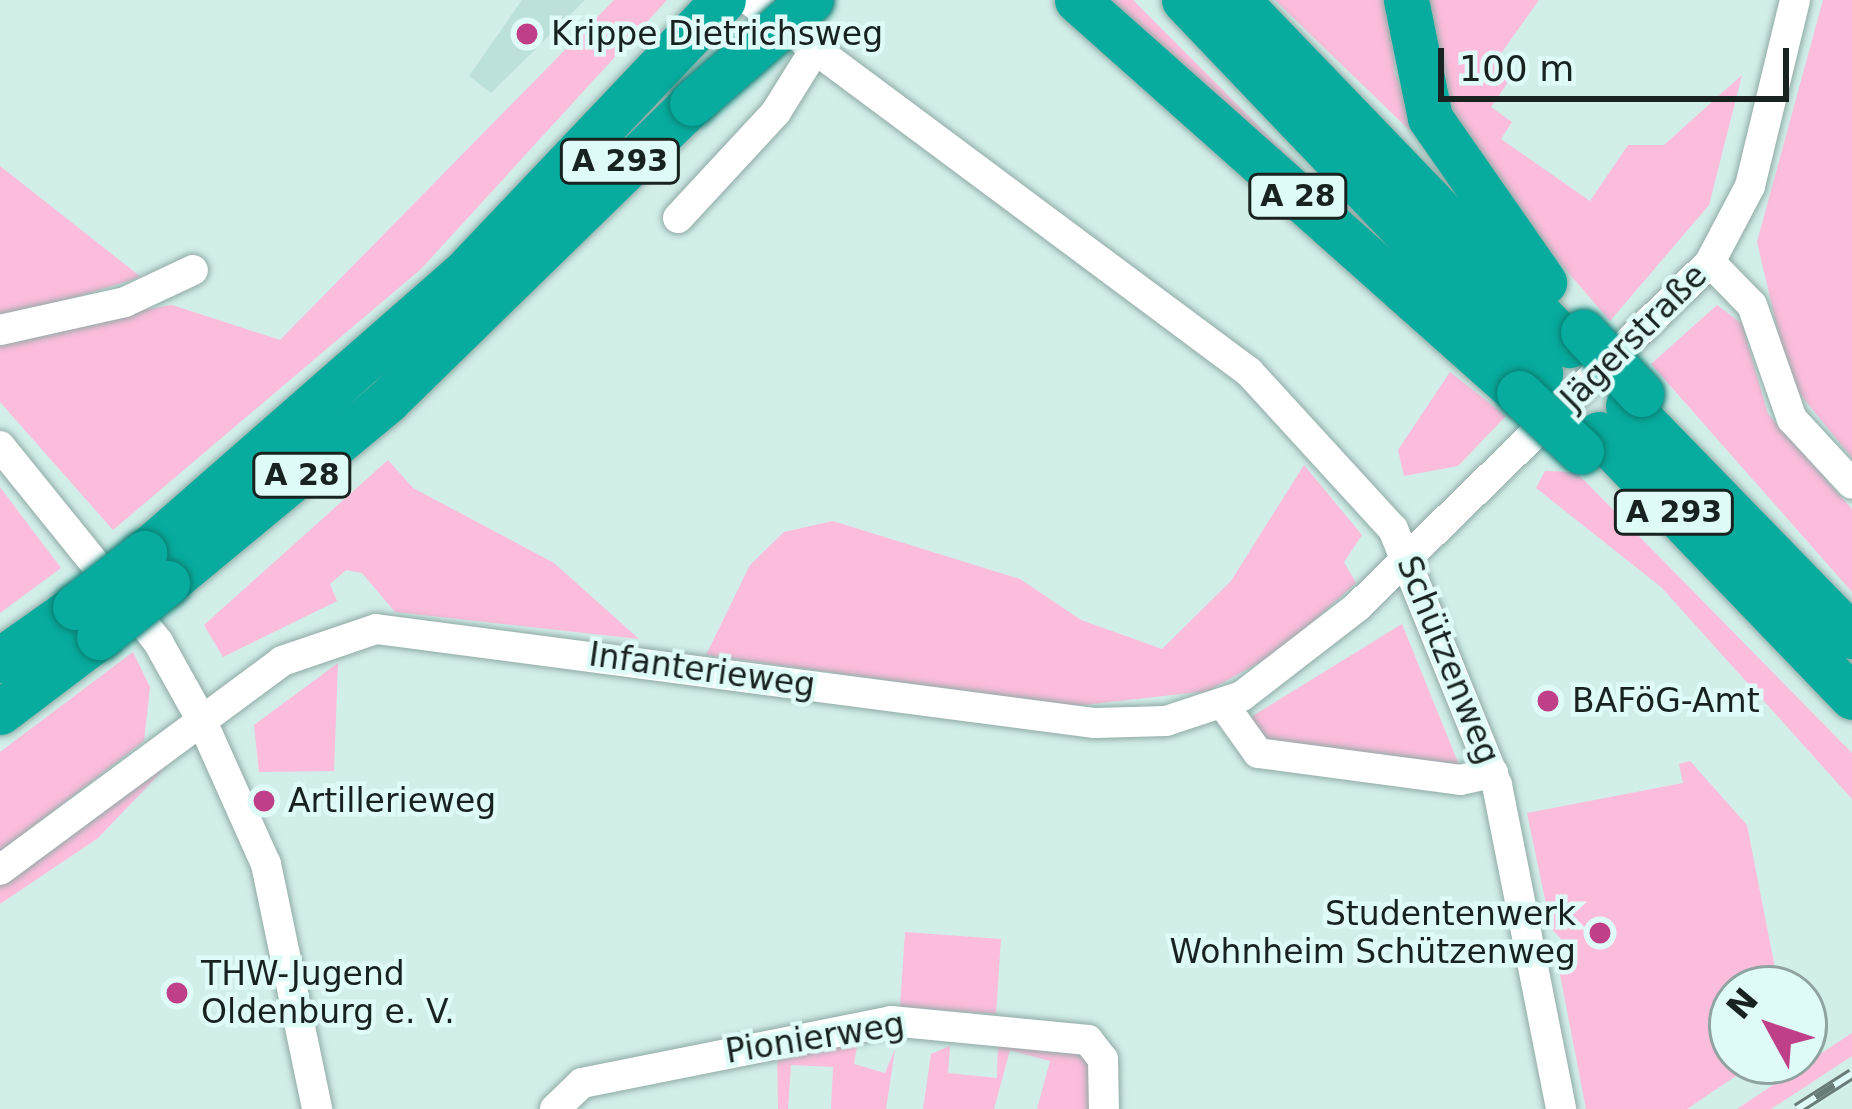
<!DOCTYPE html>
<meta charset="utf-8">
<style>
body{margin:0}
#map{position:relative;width:1852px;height:1109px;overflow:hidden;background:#d2eee9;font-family:"DejaVu Sans",sans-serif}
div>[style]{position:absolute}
.built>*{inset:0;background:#bce1db}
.green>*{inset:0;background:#fcbcdb}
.roads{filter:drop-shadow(0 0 3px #90aaa6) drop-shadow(0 0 3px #90aaa6)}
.minor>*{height:30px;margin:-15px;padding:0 15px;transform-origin:15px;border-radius:15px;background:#fff}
.highway>*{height:45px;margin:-22.5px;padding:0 22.5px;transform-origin:22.5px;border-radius:22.5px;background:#07ac9e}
.rail>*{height:12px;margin-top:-6px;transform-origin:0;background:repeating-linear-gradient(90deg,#dffbf7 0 22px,#697b77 0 44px);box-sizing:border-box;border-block:3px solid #697b77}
.bridges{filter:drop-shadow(0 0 3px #0d7c72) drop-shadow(0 0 3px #0d7c72)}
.highway-bridge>*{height:45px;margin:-22.5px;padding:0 22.5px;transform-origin:22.5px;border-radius:22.5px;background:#07ac9e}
.dots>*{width:33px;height:33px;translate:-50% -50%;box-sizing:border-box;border:6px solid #dffbf7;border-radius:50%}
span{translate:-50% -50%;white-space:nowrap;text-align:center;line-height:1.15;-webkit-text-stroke:9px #dffbf7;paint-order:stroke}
.shield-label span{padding:3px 9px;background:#dffbf7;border:3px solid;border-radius:9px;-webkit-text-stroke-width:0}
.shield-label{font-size:30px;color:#182220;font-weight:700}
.poi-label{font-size:33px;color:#182220}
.left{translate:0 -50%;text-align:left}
.right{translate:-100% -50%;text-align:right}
.street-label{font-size:33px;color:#182220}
.north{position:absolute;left:1708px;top:965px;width:120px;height:120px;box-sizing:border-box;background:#dffbf7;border:3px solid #8fa4a1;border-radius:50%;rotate:310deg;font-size:33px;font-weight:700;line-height:48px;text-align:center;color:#182220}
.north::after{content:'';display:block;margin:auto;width:42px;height:54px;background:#bf3f89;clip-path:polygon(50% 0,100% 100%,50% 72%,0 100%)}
.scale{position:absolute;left:1438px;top:48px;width:351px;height:54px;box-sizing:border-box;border:6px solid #182220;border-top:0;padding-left:15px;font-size:36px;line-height:42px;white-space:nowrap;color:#182220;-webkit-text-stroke:9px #dffbf7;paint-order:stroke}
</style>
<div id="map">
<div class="built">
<i style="clip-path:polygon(522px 0,585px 0,491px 93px,469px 76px)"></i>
</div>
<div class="green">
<i style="clip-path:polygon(614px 0,667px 0,421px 269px,113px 530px,0 402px,0 337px,68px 322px,172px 305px,280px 340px)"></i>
<i style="clip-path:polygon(1097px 0,1133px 0,1420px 288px)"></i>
<i style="clip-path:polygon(1275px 0,1390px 0,1395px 75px,1430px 150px)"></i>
<i style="clip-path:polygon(1425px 0,1539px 0,1497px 59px,1515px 72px,1491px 107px,1512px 122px,1501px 139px,1590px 201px,1628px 145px,1664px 145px,1742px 75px,1709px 205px,1610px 321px,1491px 183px,1440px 90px)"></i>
<i style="clip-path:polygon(1823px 0,1852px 0,1852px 458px,1790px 382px,1757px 242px)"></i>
<i style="clip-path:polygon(0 166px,141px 277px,0 321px)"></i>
<i style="clip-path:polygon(1717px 305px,1742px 324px,1768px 414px,1852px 509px,1852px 592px,1651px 364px)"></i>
<i style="clip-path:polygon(1450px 372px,1506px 416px,1458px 466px,1404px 476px,1398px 450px)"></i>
<i style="clip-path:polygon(388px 460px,413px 488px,554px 563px,639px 639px,395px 612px,362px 573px,346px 570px,330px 584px,337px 601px,223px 657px,204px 625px)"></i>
<i style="clip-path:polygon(1304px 465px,1362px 535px,1344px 562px,1356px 583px,1282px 650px,1208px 691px,1074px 706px,706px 655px,750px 565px,784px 532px,833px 521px,1020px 579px,1081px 620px,1162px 649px,1231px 581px)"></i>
<i style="clip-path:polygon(1545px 471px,1576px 472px,1852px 753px,1852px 799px,1661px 587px,1536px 488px)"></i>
<i style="clip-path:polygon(0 487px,61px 568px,0 613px)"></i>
<i style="clip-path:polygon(1402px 624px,1459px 765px,1259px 742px,1241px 723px)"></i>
<i style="clip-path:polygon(133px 652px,150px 687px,144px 741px,0 852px,0 752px)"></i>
<i style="clip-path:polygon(338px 663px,334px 771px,259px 772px,254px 725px)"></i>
<i style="clip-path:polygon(1690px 761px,1747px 825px,1779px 989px,1732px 989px,1732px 1061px,1758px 1061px,1687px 1109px,1586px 1109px,1558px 964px,1574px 953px,1551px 928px,1527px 813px,1683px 783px,1679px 764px)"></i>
<i style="clip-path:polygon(167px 766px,98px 838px,0 904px,0 885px)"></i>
<i style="clip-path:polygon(905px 932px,1001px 939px,996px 1014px,900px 1007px)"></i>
<i style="clip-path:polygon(1852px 1033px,1852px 1056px,1771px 1109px,1737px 1109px)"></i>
<i style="clip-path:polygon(859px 1034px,854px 1064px,885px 1073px,895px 1049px,886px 1109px,831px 1109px,833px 1067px,791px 1065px,788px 1109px,778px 1109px,777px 1050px)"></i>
<i style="clip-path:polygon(998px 1040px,1075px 1046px,1094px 1067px,1093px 1109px,1037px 1109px,1050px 1061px,1010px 1050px,994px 1109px,923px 1109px,931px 1054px,950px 1046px,948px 1073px,997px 1078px)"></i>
</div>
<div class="roads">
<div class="minor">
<i style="left:749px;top:0;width:623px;rotate:36.65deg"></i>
<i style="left:1249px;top:372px;width:213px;rotate:47.5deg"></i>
<i style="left:1393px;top:529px;width:276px;rotate:67.9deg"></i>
<i style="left:1497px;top:785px;width:330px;rotate:78.8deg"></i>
<i style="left:678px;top:218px;width:144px;rotate:-47.2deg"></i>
<i style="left:776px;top:112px;width:72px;rotate:-58.1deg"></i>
<i style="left:1710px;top:262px;width:60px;rotate:45.7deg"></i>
<i style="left:1752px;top:305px;width:121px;rotate:70.7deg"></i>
<i style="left:1792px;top:419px;width:88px;rotate:47.3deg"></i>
<i style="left:0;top:330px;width:128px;rotate:-12.6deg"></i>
<i style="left:125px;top:302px;width:75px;rotate:-25.2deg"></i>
<i style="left:0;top:446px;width:252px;rotate:51.1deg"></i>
<i style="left:158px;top:642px;width:88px;rotate:60.8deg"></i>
<i style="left:201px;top:719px;width:159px;rotate:65.9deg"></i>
<i style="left:266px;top:864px;width:250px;rotate:78.2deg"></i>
<i style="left:1223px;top:704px;width:60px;rotate:54.5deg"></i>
<i style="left:1258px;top:753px;width:204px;rotate:7.6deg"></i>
<i style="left:1460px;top:780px;width:34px;rotate:-12deg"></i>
<i style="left:0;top:870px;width:351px;rotate:-36.5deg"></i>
<i style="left:282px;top:661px;width:99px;rotate:-18.8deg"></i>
<i style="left:376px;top:629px;width:725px;rotate:7.45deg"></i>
<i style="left:1095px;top:723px;width:71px;rotate:-1.6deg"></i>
<i style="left:1166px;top:721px;width:80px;rotate:-18.2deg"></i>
<i style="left:1242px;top:696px;width:145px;rotate:-37.7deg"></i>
<i style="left:1357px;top:607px;width:494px;rotate:-44.3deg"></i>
<i style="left:1710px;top:262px;width:86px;rotate:-62.2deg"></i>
<i style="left:1750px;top:186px;width:191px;rotate:-76.4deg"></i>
<i style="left:555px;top:1109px;width:37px;rotate:-44deg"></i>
<i style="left:582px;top:1083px;width:315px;rotate:-11.3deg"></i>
<i style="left:891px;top:1021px;width:198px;rotate:5.5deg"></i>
<i style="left:1088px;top:1040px;width:24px;rotate:52deg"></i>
<i style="left:1103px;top:1059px;width:50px;rotate:88.9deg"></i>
</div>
<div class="highway">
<i style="left:1077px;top:0;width:591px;rotate:41.64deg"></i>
<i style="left:1184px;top:0;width:516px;rotate:46.34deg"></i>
<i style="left:1237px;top:0;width:479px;rotate:46.1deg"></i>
<i style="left:1406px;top:0;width:120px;rotate:78.5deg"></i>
<i style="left:1430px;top:118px;width:200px;rotate:55.2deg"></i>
<i style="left:1628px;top:406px;width:321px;rotate:45.8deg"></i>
<i style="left:1599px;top:434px;width:365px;rotate:46.1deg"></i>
<i style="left:144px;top:553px;width:422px;rotate:-41.2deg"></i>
<i style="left:462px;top:275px;width:379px;rotate:-46.5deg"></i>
<i style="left:167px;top:583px;width:287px;rotate:-39.6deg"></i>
<i style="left:388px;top:400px;width:425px;rotate:-44.3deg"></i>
<i style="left:0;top:660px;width:92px;rotate:-35.2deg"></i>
<i style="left:0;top:712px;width:124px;rotate:-37.1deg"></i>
</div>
</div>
<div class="rail">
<i style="left:1797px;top:1109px;width:65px;rotate:-32.5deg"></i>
</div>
<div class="bridges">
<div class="highway-bridge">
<i style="left:692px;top:103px;width:157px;rotate:-41.1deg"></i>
<i style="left:1583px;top:332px;width:85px;rotate:46.9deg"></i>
<i style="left:1519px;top:393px;width:85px;rotate:43.1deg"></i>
<i style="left:75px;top:607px;width:88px;rotate:-38deg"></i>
<i style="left:99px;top:637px;width:87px;rotate:-38.5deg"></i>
</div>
</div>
<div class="dots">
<i style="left:527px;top:34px;background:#bf3f89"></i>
<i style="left:1548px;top:701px;background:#bf3f89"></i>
<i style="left:264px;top:801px;background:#bf3f89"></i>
<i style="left:1600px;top:933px;background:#bf3f89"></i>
<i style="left:177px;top:993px;background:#bf3f89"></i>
</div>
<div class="shield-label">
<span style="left:620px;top:161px">A 293</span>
<span style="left:1298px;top:196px">A 28</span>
<span style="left:302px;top:475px">A 28</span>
<span style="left:1674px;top:512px">A 293</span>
</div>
<div class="poi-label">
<span class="left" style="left:551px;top:34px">Krippe Dietrichsweg</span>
<span class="left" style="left:1572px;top:701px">BAFöG-Amt</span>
<span class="left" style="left:288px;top:801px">Artillerieweg</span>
<span class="right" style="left:1576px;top:933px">Studentenwerk<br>Wohnheim Schützenweg</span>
<span class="left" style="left:201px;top:993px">THW-Jugend<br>Oldenburg e. V.</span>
</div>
<div class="street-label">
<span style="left:1634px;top:337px;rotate:-45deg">Jägerstraße</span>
<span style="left:1448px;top:660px;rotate:68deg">Schützenweg</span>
<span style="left:702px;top:670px;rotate:8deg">Infanterieweg</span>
<span style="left:815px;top:1038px;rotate:-9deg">Pionierweg</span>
</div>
<div class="north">N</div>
<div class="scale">100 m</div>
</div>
